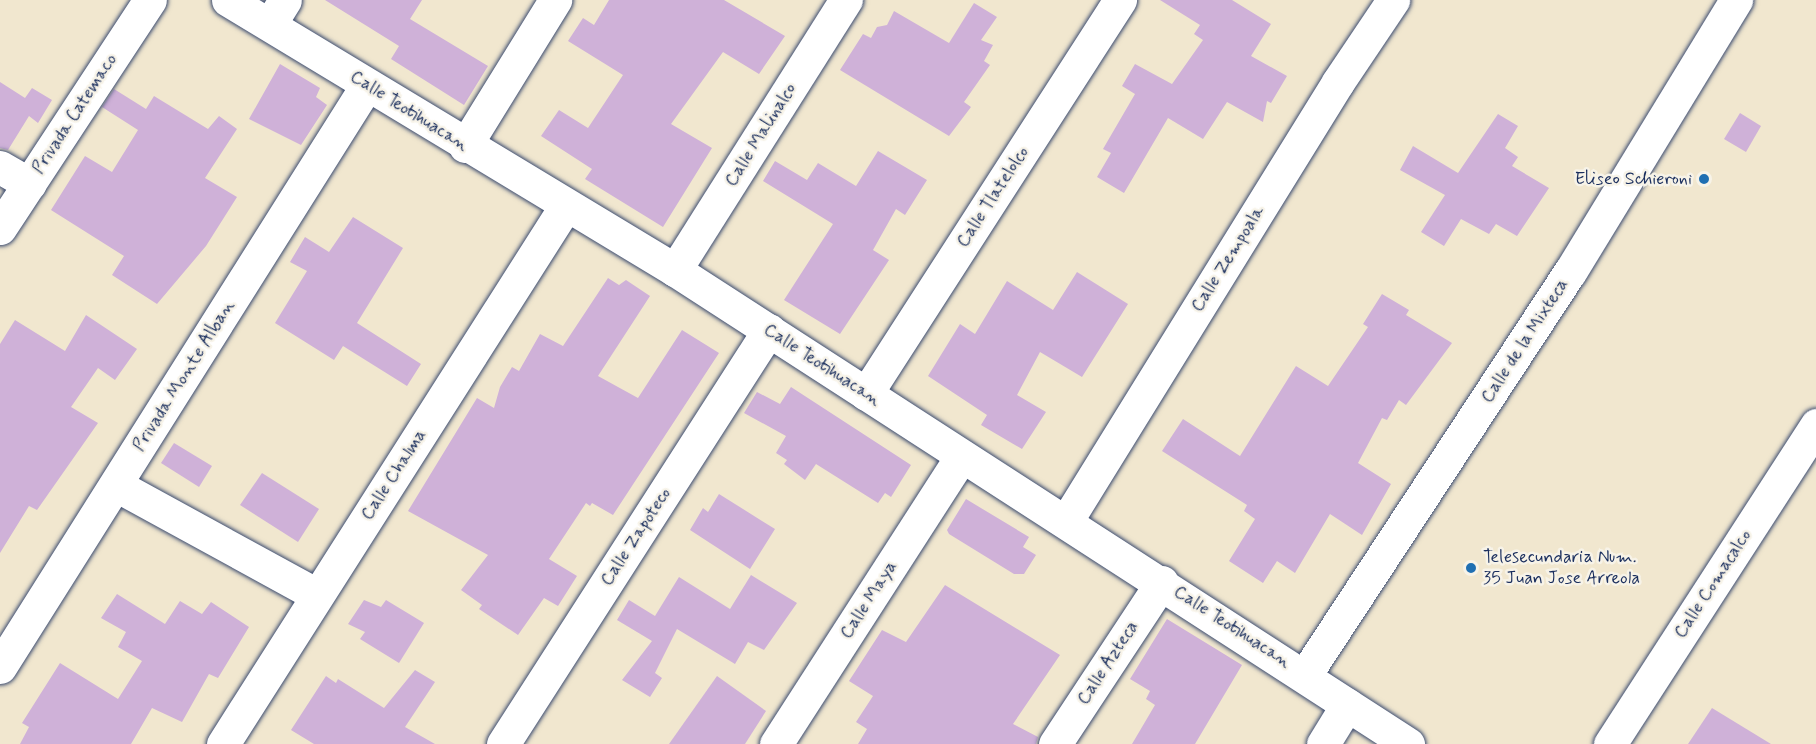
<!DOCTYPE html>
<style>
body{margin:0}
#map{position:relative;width:1816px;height:744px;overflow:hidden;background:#f1e7cf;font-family:Mynerve,sans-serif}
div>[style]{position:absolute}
.building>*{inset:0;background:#cfb1d8}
.roads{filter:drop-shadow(0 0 2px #3b4b6f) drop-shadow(0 0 2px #3b4b6f)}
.street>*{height:33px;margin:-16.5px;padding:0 16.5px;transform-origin:16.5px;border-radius:16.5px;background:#fff}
.dots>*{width:16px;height:16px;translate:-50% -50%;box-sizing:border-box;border:3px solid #f7f3e8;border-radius:50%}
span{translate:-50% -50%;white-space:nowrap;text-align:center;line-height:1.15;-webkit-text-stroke:5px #f7f3e8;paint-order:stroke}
.street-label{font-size:18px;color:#1b2f5e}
.poi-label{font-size:18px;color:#1b2f5e}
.right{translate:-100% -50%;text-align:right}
.left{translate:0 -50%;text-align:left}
</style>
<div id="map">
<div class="building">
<i style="clip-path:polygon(325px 0,422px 0,410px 19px,488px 66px,464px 105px,391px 59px,399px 46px)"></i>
<i style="clip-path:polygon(609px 0,724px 0,785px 36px,759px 74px,723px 52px,671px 124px,712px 148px,663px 227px,585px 179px,592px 169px,541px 136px,559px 110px,588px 128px,623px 75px,568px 41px,583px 18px,594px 25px)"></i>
<i style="clip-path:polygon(1160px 0,1232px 0,1271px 24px,1251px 56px,1287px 76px,1271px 103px,1267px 101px,1263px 122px,1227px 102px,1203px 139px,1168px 118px,1124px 193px,1097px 177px,1111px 153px,1103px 149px,1135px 94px,1122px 86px,1135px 64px,1172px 84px,1203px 40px,1194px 34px,1200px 25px)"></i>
<i style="clip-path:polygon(974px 3px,997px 17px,981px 40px,993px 45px,984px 61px,990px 65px,964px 102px,971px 107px,949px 136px,840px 70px,863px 34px,871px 38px,877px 27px,887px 25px,894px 11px,949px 43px)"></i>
<i style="clip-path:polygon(280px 64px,320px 88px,316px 97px,327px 105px,301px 145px,249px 119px)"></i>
<i style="clip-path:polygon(0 82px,25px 98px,32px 88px,52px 100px,38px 123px,29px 116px,8px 150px,0 148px)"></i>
<i style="clip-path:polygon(114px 89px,146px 109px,154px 96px,208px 129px,219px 116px,237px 129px,205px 178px,237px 197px,206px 246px,157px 304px,112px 275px,124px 256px,51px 210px,85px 156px,112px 172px,138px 130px,102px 107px)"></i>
<i style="clip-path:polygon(1740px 113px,1761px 126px,1746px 152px,1724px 139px)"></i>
<i style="clip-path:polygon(1498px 114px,1518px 126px,1505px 148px,1518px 157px,1512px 166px,1549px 188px,1517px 236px,1496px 224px,1489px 234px,1461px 219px,1444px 246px,1421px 232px,1445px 195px,1400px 170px,1413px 146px,1458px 173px)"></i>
<i style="clip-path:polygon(878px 151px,927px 180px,905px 215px,896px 209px,873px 250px,889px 260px,840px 334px,784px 300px,833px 224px,763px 181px,775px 161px,807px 180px,818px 163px,856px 186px)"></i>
<i style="clip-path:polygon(353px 217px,403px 248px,357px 323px,421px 364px,407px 386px,343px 346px,334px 360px,275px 323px,307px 271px,290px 262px,305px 237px,329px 252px)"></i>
<i style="clip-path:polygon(1077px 272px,1128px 304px,1082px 377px,1040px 352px,1017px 395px,1046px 412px,1022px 449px,981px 425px,987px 415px,928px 376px,960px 324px,975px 334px,1007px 281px,1053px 310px)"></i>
<i style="clip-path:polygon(608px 278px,619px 285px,626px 280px,650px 296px,598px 376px,638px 398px,682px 330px,719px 353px,613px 515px,592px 503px,590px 506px,586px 503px,549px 559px,577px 576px,558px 606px,544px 598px,518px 635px,479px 609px,482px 605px,461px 590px,488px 555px,408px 511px,477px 398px,494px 408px,500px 387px,512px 367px,519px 371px,540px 334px,563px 346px)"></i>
<i style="clip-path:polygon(1382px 294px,1409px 310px,1406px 315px,1452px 343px,1406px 405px,1399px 400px,1387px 420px,1382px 418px,1358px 463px,1391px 484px,1362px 535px,1330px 514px,1295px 573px,1277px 561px,1263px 583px,1229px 561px,1255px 519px,1244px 511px,1247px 505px,1162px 451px,1183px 419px,1240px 456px,1296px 366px,1328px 386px,1368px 327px,1363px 324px)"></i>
<i style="clip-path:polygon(86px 315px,137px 349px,115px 380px,98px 368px,71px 407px,98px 423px,37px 510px,29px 506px,0 553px,0 344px,15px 320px,65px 351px)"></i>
<i style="clip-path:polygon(791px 387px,911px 465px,891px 497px,885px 493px,878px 503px,816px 464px,805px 480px,784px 464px,787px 460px,776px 453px,786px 436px,744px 413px,757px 392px,780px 404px)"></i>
<i style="clip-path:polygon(174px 443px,212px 466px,199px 487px,161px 463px)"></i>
<i style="clip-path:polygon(262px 473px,319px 509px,298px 542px,240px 505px)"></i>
<i style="clip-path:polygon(719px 494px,775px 529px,750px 569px,690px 530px,703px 508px,708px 512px)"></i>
<i style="clip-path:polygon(966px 499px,1029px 537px,1023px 547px,1036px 555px,1024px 574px,1014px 574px,949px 534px,947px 530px)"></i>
<i style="clip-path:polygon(751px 575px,797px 603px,764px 650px,748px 642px,735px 664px,677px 629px,655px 673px,662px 678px,650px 697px,622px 680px,652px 641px,617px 620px,629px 600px,655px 616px,679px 577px,730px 609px)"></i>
<i style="clip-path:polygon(945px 585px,1060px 655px,1013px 724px,1038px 737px,1036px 744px,858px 744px,867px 729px,856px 722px,873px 696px,849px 681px,882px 630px,906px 642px)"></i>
<i style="clip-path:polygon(117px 594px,165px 624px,180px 601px,202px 614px,211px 602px,249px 627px,218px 678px,209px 674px,182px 722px,152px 708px,131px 744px,20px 744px,29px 727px,22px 723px,60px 663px,118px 699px,142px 661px,118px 647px,126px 632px,101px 618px)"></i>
<i style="clip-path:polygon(364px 600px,381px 607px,386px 600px,424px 623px,399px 663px,360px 639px,365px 632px,348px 624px)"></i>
<i style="clip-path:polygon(1167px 619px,1242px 665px,1195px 744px,1132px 744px,1155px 705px,1146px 699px,1150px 691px,1130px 679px)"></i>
<i style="clip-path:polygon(415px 670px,435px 682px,405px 727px,435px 744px,314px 744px,291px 730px,326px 676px,336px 683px,338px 679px,384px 708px)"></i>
<i style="clip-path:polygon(717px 676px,766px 711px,745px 744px,669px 744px)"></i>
<i style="clip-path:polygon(1712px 708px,1771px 744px,1688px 744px)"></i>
</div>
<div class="roads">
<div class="street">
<i style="left:228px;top:0;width:522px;rotate:31.13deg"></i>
<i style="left:675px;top:270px;width:873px;rotate:32.89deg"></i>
<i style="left:270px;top:24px;width:28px;rotate:-58deg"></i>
<i style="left:465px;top:146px;width:172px;rotate:-58.3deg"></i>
<i style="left:0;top:167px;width:34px;rotate:30deg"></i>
<i style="left:0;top:228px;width:273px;rotate:-56.7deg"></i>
<i style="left:675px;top:270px;width:320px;rotate:-57.7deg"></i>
<i style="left:866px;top:394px;width:469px;rotate:-57.2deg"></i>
<i style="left:116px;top:485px;width:229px;rotate:28.7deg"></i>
<i style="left:1067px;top:520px;width:515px;rotate:-58.25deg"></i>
<i style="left:1338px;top:82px;width:99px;rotate:-56.1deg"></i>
<i style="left:0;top:667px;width:688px;rotate:-57.77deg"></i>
<i style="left:1305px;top:675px;width:482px;rotate:-56.7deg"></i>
<i style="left:1570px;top:272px;width:319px;rotate:-58.6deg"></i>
<i style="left:223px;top:744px;width:637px;rotate:-57.51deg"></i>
<i style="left:503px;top:744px;width:492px;rotate:-57.3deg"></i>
<i style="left:776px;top:744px;width:341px;rotate:-57.2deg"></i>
<i style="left:1055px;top:744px;width:194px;rotate:-56.6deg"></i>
<i style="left:1323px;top:744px;width:46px;rotate:-58.4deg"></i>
<i style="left:1610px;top:744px;width:380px;rotate:-57.1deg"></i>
</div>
</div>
<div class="dots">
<i style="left:1704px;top:179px;background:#1f6fb2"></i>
<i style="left:1471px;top:568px;background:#1f6fb2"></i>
</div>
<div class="street-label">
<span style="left:409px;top:111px;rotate:32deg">Calle Teotihuacan</span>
<span style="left:75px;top:114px;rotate:-57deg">Privada Catemaco</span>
<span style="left:761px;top:135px;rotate:-58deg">Calle Malinalco</span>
<span style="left:993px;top:197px;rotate:-57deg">Calle Tlatelolco</span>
<span style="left:1228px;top:259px;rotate:-58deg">Calle Zempoala</span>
<span style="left:1525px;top:341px;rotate:-57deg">Calle de la Mixteca</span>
<span style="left:822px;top:365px;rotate:33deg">Calle Teotihuacan</span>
<span style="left:184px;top:376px;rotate:-58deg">Privada Monte Alban</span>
<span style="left:394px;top:475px;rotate:-57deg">Calle Chalma</span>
<span style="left:636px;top:537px;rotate:-57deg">Calle Zapoteco</span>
<span style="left:1713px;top:584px;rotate:-57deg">Calle Comacalco</span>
<span style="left:869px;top:600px;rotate:-57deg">Calle Maya</span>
<span style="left:1232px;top:627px;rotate:33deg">Calle Teotihuacan</span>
<span style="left:1108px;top:663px;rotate:-57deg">Calle Azteca</span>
</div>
<div class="poi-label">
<span class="right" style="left:1692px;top:179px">Eliseo Schieroni</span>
<span class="left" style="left:1483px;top:568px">Telesecundaria Num.<br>35 Juan Jose Arreola</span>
</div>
</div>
